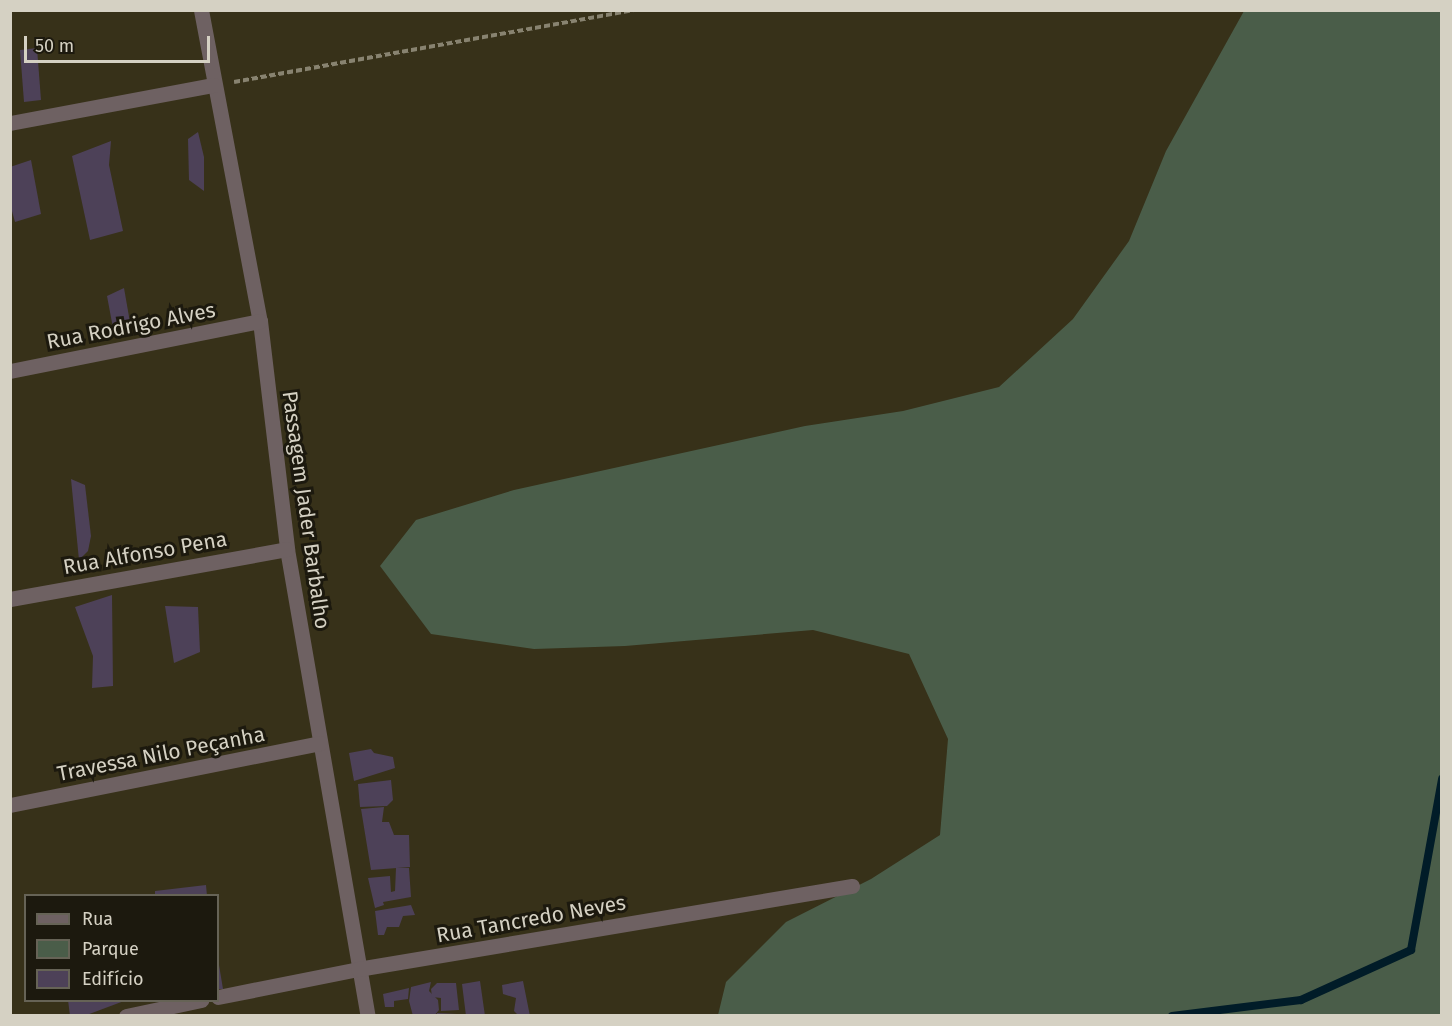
<!DOCTYPE html>
<meta charset="utf-8">
<style>
body{margin:0}
#map{position:relative;width:1452px;height:1026px;overflow:hidden;background:#373119;font-family:"Fira Sans",sans-serif}
div>[style]{position:absolute}
.green>*{inset:0;background:#4a5d49}
.stream>*{height:8px;margin:-4px;padding:0 4px;transform-origin:4px;border-radius:4px;background:#011c28}
.building>*{inset:0;background:#4d4158}
.path>*{height:4px;margin-top:-2px;transform-origin:0;background:repeating-linear-gradient(90deg,#888370 0 6px,transparent 0 9px)}
.minor>*{height:15px;margin:-7.5px;padding:0 7.5px;transform-origin:7.5px;border-radius:7.5px;background:#6e6162}
span{translate:-50% -50%;white-space:nowrap;text-align:center;line-height:1.15;-webkit-text-stroke:6px #1c190e;paint-order:stroke}
.street-label{font-size:21px;color:#d5d1c3}
.frame{position:absolute;inset:0;border:12px solid #d5d1c3;pointer-events:none}
.legend{position:absolute;left:24px;top:894px;width:195px;height:108px;box-sizing:border-box;background:#1c190e;border:2px solid #666356;margin:0;padding:8px 10px;list-style:none;font-size:18px;color:#d5d1c3}
.legend li{display:flex;align-items:center;gap:12px;height:30px}
.legend b{width:30px;border:2px solid #666356}
.scale{position:absolute;left:24px;top:36px;width:186px;height:27px;box-sizing:border-box;border:3px solid #d5d1c3;border-top:0;padding-left:8px;font-size:18px;line-height:21px;white-space:nowrap;color:#d5d1c3;-webkit-text-stroke:4px #1c190e;paint-order:stroke}
</style>
<div id="map">
<div class="green">
<i style="clip-path:polygon(1244px 11px,1441px 11px,1441px 1015px,718px 1015px,726px 982px,786px 922px,871px 879px,940px 835px,948px 739px,909px 654px,813px 630px,625px 646px,534px 649px,431px 634px,380px 566px,416px 520px,514px 490px,805px 426px,903px 411px,999px 387px,1073px 319px,1129px 241px,1166px 151px)"></i>
</div>
<div class="stream">
<i style="left:1172px;top:1016px;width:130px;rotate:-7.1deg"></i>
<i style="left:1301px;top:1000px;width:121px;rotate:-24.4deg"></i>
<i style="left:1411px;top:950px;width:174px;rotate:-79.7deg"></i>
</div>
<div class="building">
<i style="clip-path:polygon(37px 48px,41px 100px,24px 102px,20px 50px)"></i>
<i style="clip-path:polygon(198px 132px,204px 157px,204px 191px,189px 180px,188px 139px)"></i>
<i style="clip-path:polygon(111px 141px,109px 165px,123px 231px,90px 240px,72px 156px)"></i>
<i style="clip-path:polygon(31px 160px,41px 214px,15px 222px,10px 204px,10px 167px)"></i>
<i style="clip-path:polygon(124px 288px,131px 328px,113px 328px,107px 296px)"></i>
<i style="clip-path:polygon(71px 479px,85px 485px,91px 536px,88px 551px,79px 560px)"></i>
<i style="clip-path:polygon(112px 595px,113px 686px,92px 688px,93px 656px,75px 607px)"></i>
<i style="clip-path:polygon(165px 606px,198px 607px,200px 652px,174px 663px)"></i>
<i style="clip-path:polygon(371px 749px,374px 753px,393px 757px,395px 768px,354px 781px,349px 753px)"></i>
<i style="clip-path:polygon(391px 780px,393px 800px,387px 806px,360px 807px,358px 784px)"></i>
<i style="clip-path:polygon(384px 807px,382px 822px,389px 822px,394px 835px,409px 835px,410px 867px,371px 870px,361px 809px)"></i>
<i style="clip-path:polygon(396px 868px,409px 868px,411px 897px,383px 902px,384px 905px,375px 908px,368px 878px,390px 876px,391px 892px,395px 891px)"></i>
<i style="clip-path:polygon(206px 885px,207px 896px,155px 896px,155px 891px)"></i>
<i style="clip-path:polygon(411px 905px,415px 915px,403px 916px,399px 927px,387px 927px,384px 935px,378px 935px,375px 911px)"></i>
<i style="clip-path:polygon(218px 965px,219px 965px,223px 989px,218px 989px)"></i>
<i style="clip-path:polygon(480px 981px,485px 1016px,466px 1016px,462px 984px)"></i>
<i style="clip-path:polygon(523px 981px,530px 1016px,519px 1016px,514px 1011px,516px 998px,503px 994px,502px 985px)"></i>
<i style="clip-path:polygon(431px 982px,429px 991px,438px 1000px,439px 1010px,434px 1016px,413px 1016px,409px 1001px,411px 987px)"></i>
<i style="clip-path:polygon(437px 983px,456px 983px,459px 1010px,441px 1011px,441px 998px,432px 997px,431px 989px)"></i>
<i style="clip-path:polygon(409px 988px,408px 999px,394px 1001px,394px 1007px,385px 1007px,383px 994px)"></i>
<i style="clip-path:polygon(68px 1000px,124px 1000px,124px 1001px,84px 1016px,70px 1016px)"></i>
<i style="clip-path:polygon(437px 1013px,457px 1014px,457px 1016px,437px 1016px)"></i>
</div>
<div class="path">
<i style="left:234px;top:82px;width:406px;rotate:-10.2deg"></i>
</div>
<div class="minor">
<i style="left:201px;top:10px;width:317px;rotate:79.3deg"></i>
<i style="left:260px;top:321px;width:230px;rotate:83.2deg"></i>
<i style="left:287px;top:549px;width:474px;rotate:80.2deg"></i>
<i style="left:10px;top:123px;width:207px;rotate:-10.6deg"></i>
<i style="left:10px;top:371px;width:255px;rotate:-11.3deg"></i>
<i style="left:10px;top:599px;width:281px;rotate:-10.2deg"></i>
<i style="left:10px;top:805px;width:316px;rotate:-11.3deg"></i>
<i style="left:218px;top:997px;width:143px;rotate:-11.3deg"></i>
<i style="left:358px;top:969px;width:501px;rotate:-9.54deg"></i>
<i style="left:126px;top:1016px;width:77px;rotate:-12deg"></i>
</div>
<div class="street-label">
<span style="left:131px;top:326px;rotate:-11deg">Rua Rodrigo Alves</span>
<span style="left:306px;top:510px;rotate:82deg">Passagem Jader Barbalho</span>
<span style="left:145px;top:553px;rotate:-10deg">Rua Alfonso Pena</span>
<span style="left:161px;top:754px;rotate:-11deg">Travessa Nilo Peçanha</span>
<span style="left:531px;top:919px;rotate:-10deg">Rua Tancredo Neves</span>
</div>
<div class="frame"></div>
<ul class="legend">
<li><b style="height:8px;background:#6e6162"></b>Rua</li>
<li><b style="height:16px;background:#4a5d49"></b>Parque</li>
<li><b style="height:16px;background:#4d4158"></b>Edifício</li>
</ul>
<div class="scale">50 m</div>
</div>
